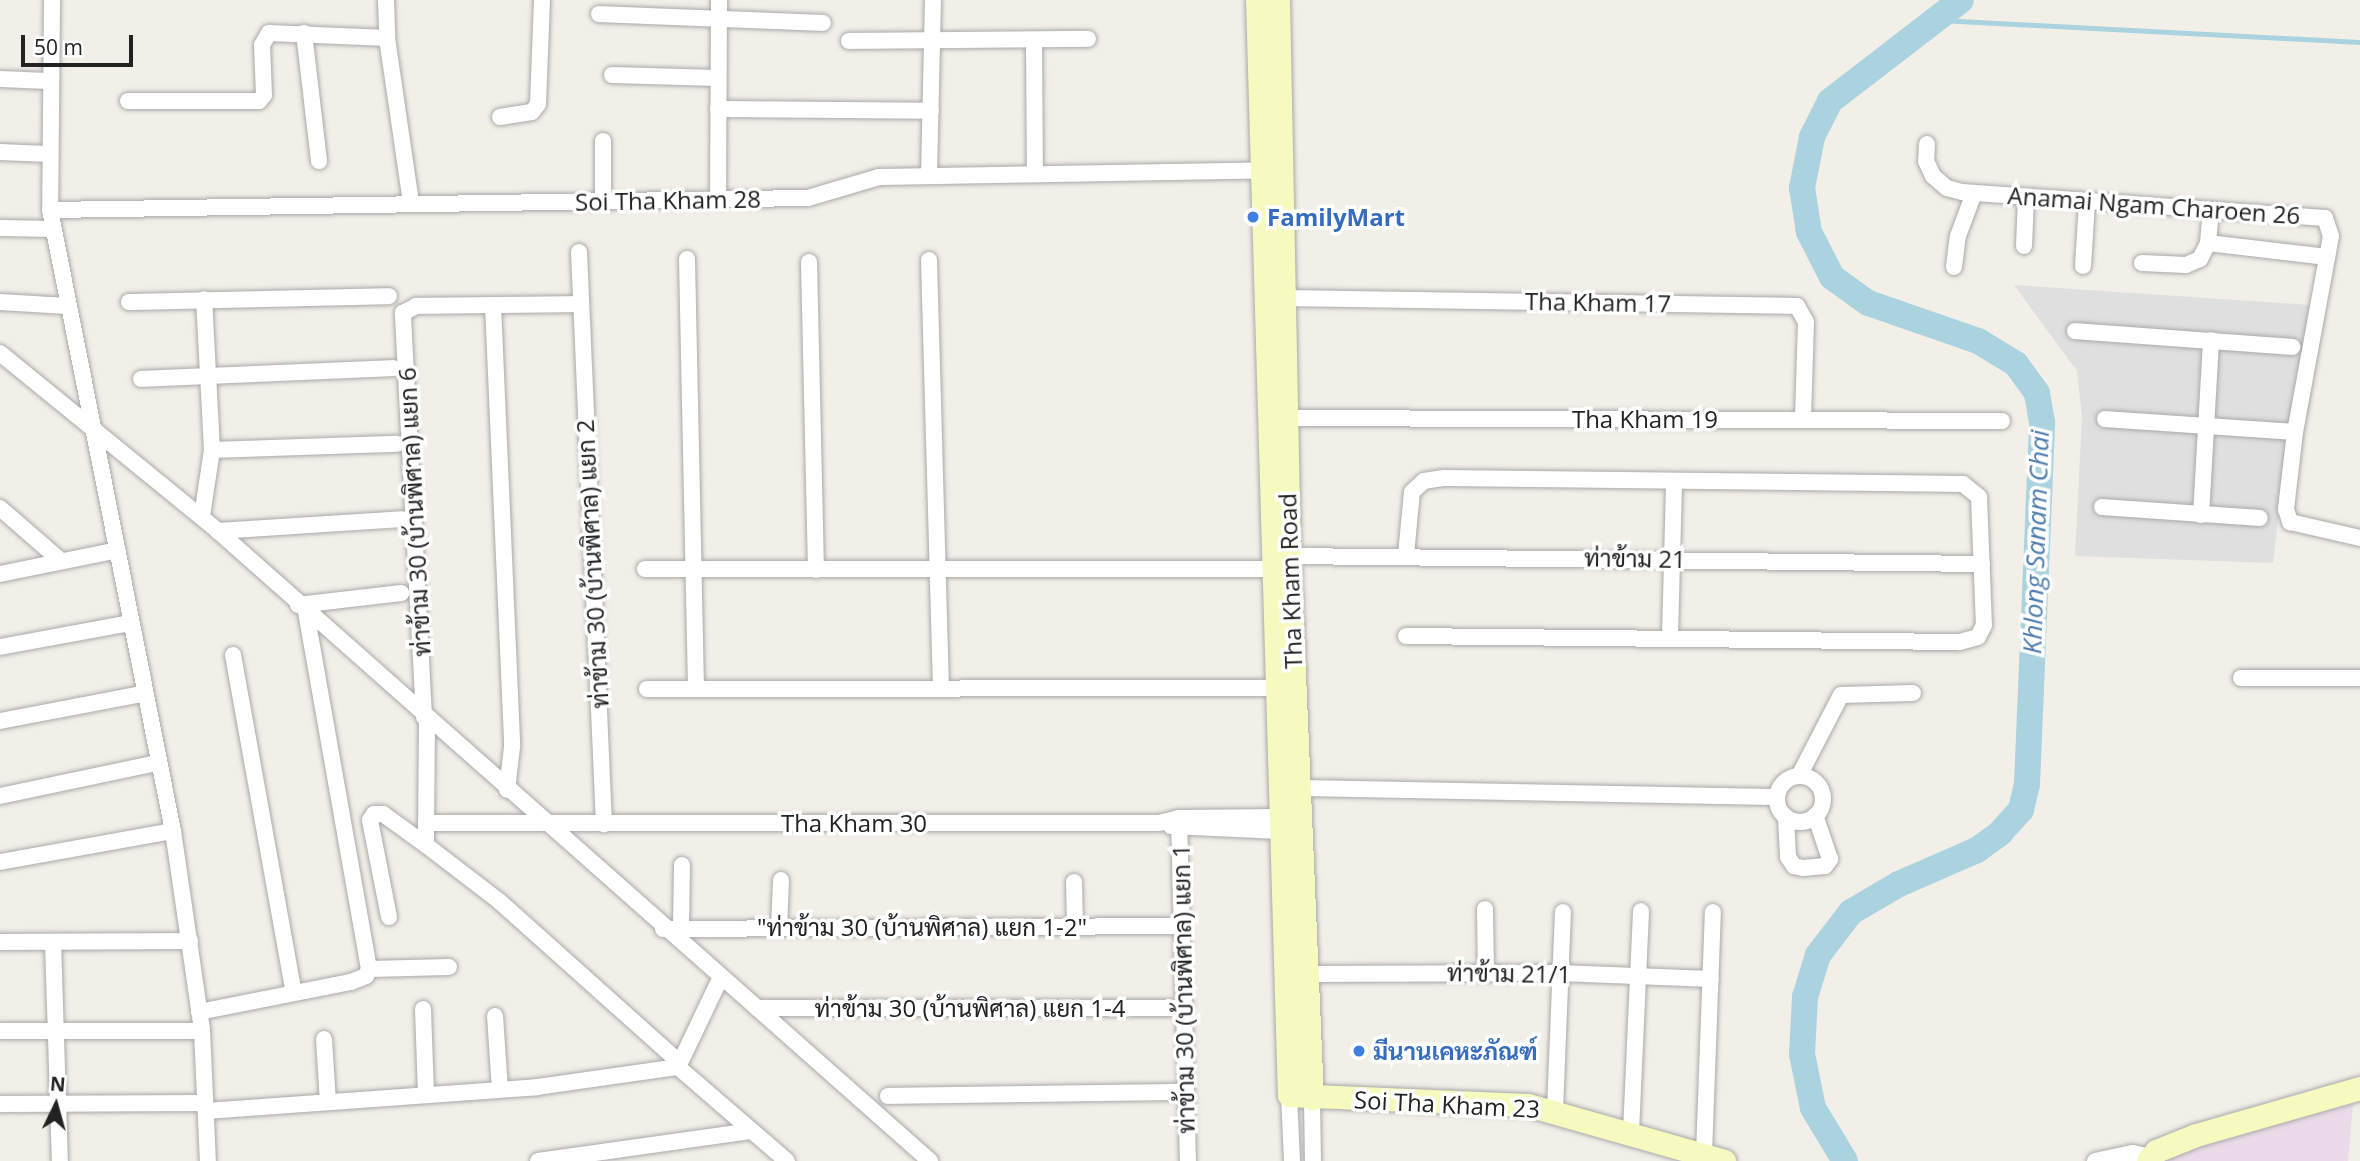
<!DOCTYPE html>
<meta charset="utf-8">
<style>
body{margin:0}
#map{position:relative;width:2360px;height:1161px;overflow:hidden;background:#f2efe9;font-family:"Open Sans",Sarabun,sans-serif}
div>[style]{position:absolute}
.residential>*{inset:0;background:#e0dfdf}
.industrial>*{inset:0;background:#ebdbe8}
.stream>*{height:4.5px;margin:-2.25px;padding:0 2.25px;transform-origin:2.25px;border-radius:2.25px;background:#aad3df}
.river>*{height:26px;margin:-13px;padding:0 13px;transform-origin:13px;border-radius:13px;background:#aad3df}
.roads{filter:drop-shadow(0 0 2px #a9a9a9) drop-shadow(0 0 2px #a9a9a9)}
.street>*{height:16px;margin:-8px;padding:0 8px;transform-origin:8px;border-radius:8px;background:#fff}
.street>.ring{margin:-8px;padding:0;box-sizing:content-box;background:none;border:16px solid #fff;border-radius:50%}
.secondary>*{height:23px;margin:-11.5px;padding:0 11.5px;transform-origin:11.5px;border-radius:11.5px;background:#f7fabf}
.dots>*{width:19px;height:19px;translate:-50% -50%;box-sizing:border-box;border:4px solid #fff;border-radius:50%}
span{translate:-50% -50%;white-space:nowrap;text-align:center;line-height:1.15;-webkit-text-stroke:7px #fff;paint-order:stroke}
.street-label{font-size:24px;color:#222}
.shop-label{font-size:24px;color:#366cbe;font-weight:700}
.left{translate:0 -50%;text-align:left}
.water-label{font-size:26px;color:#4a7aab;font-style:italic}
.north{position:absolute;left:21px;top:1070px;width:70px;height:70px;-webkit-text-stroke:5px #fff;paint-order:stroke;rotate:5deg;font-size:19px;font-weight:700;line-height:28px;text-align:center;color:#222}
.north::after{content:'';display:block;margin:auto;width:24px;height:32px;background:#222;clip-path:polygon(50% 0,100% 100%,50% 72%,0 100%)}
.scale{position:absolute;left:21px;top:35px;width:112px;height:32px;box-sizing:border-box;border:4px solid #222;border-top:0;padding-left:9px;font-size:21px;line-height:24px;white-space:nowrap;color:#222;-webkit-text-stroke:5px #fff;paint-order:stroke}
</style>
<div id="map">
<div class="residential">
<i style="clip-path:polygon(2014px 285px,2311px 305px,2287px 438px,2273px 563px,2075px 556px,2082px 417px,2077px 371px)"></i>
</div>
<div class="industrial">
<i style="clip-path:polygon(2353px 1104px,2348px 1161px,2162px 1161px,2186px 1146px)"></i>
</div>
<div class="stream">
<i style="left:1940px;top:20px;width:421px;rotate:3deg"></i>
</div>
<div class="river">
<i style="left:1845px;top:1161px;width:62px;rotate:-121.1deg"></i>
<i style="left:1813px;top:1108px;width:55px;rotate:-101.5deg"></i>
<i style="left:1802px;top:1054px;width:57px;rotate:-87deg"></i>
<i style="left:1805px;top:997px;width:44px;rotate:-72.8deg"></i>
<i style="left:1818px;top:955px;width:54px;rotate:-52.5deg"></i>
<i style="left:1851px;top:912px;width:56px;rotate:-30.3deg"></i>
<i style="left:1899px;top:884px;width:85px;rotate:-23.6deg"></i>
<i style="left:1977px;top:850px;width:29px;rotate:-36deg"></i>
<i style="left:2000px;top:833px;width:31px;rotate:-48deg"></i>
<i style="left:2021px;top:810px;width:27px;rotate:-77deg"></i>
<i style="left:2027px;top:784px;width:362px;rotate:-87.6deg"></i>
<i style="left:2042px;top:422px;width:29px;rotate:-100deg"></i>
<i style="left:2037px;top:393px;width:36px;rotate:-126deg"></i>
<i style="left:2016px;top:364px;width:44px;rotate:-148.8deg"></i>
<i style="left:1978px;top:341px;width:116px;rotate:-160.9deg"></i>
<i style="left:1868px;top:303px;width:44px;rotate:-144.2deg"></i>
<i style="left:1832px;top:277px;width:51px;rotate:-117.1deg"></i>
<i style="left:1809px;top:232px;width:45px;rotate:-99deg"></i>
<i style="left:1802px;top:188px;width:52px;rotate:-78.9deg"></i>
<i style="left:1812px;top:137px;width:40px;rotate:-63.4deg"></i>
<i style="left:1830px;top:101px;width:165px;rotate:-37.6deg"></i>
</div>
<div class="roads">
<div class="street">
<i style="left:52px;top:0;width:210px;rotate:90.5deg"></i>
<i style="left:50px;top:210px;width:633px;rotate:78.8deg"></i>
<i style="left:173px;top:831px;width:202px;rotate:81.7deg"></i>
<i style="left:202px;top:1031px;width:130px;rotate:87.4deg"></i>
<i style="left:386px;top:0;width:38px;rotate:88deg"></i>
<i style="left:387px;top:38px;width:166px;rotate:81.7deg"></i>
<i style="left:599px;top:14px;width:224px;rotate:2.3deg"></i>
<i style="left:304px;top:33px;width:129px;rotate:83.3deg"></i>
<i style="left:849px;top:41px;width:239px;rotate:-0.5deg"></i>
<i style="left:1034px;top:41px;width:133px;rotate:89.6deg"></i>
<i style="left:612px;top:75px;width:106px;rotate:1.6deg"></i>
<i style="left:0;top:79px;width:48px;rotate:2.4deg"></i>
<i style="left:128px;top:101px;width:131px"></i>
<i style="left:259px;top:101px;width:8px;rotate:-50deg"></i>
<i style="left:264px;top:95px;width:50px;rotate:-92.3deg"></i>
<i style="left:262px;top:45px;width:14px;rotate:-60deg"></i>
<i style="left:269px;top:33px;width:118px;rotate:2.4deg"></i>
<i style="left:718px;top:109px;width:213px;rotate:0.5deg"></i>
<i style="left:500px;top:117px;width:32px;rotate:-9deg"></i>
<i style="left:532px;top:112px;width:10px;rotate:-53deg"></i>
<i style="left:538px;top:104px;width:104px;rotate:-87.8deg"></i>
<i style="left:603px;top:141px;width:60px;rotate:90deg"></i>
<i style="left:1927px;top:144px;width:17px;rotate:93deg"></i>
<i style="left:1926px;top:161px;width:17px;rotate:65deg"></i>
<i style="left:1933px;top:176px;width:18px;rotate:41deg"></i>
<i style="left:1947px;top:188px;width:16px;rotate:15deg"></i>
<i style="left:1962px;top:192px;width:364px;rotate:4.1deg"></i>
<i style="left:2325px;top:218px;width:19px;rotate:72deg"></i>
<i style="left:2331px;top:236px;width:199px;rotate:100.4deg"></i>
<i style="left:2295px;top:432px;width:78px;rotate:96.7deg"></i>
<i style="left:2286px;top:509px;width:14px;rotate:73deg"></i>
<i style="left:2290px;top:522px;width:72px;rotate:12.9deg"></i>
<i style="left:0;top:152px;width:48px;rotate:2.4deg"></i>
<i style="left:929px;top:175px;width:175px;rotate:-88.7deg"></i>
<i style="left:718px;top:200px;width:200px;rotate:-89.7deg"></i>
<i style="left:50px;top:210px;width:758px;rotate:-0.91deg"></i>
<i style="left:808px;top:198px;width:74px;rotate:-16.5deg"></i>
<i style="left:879px;top:177px;width:393px;rotate:-1deg"></i>
<i style="left:0;top:228px;width:53px;rotate:1.1deg"></i>
<i style="left:2208px;top:243px;width:120px;rotate:6.7deg"></i>
<i style="left:2024px;top:246px;width:48px;rotate:-87.6deg"></i>
<i style="left:579px;top:252px;width:573px;rotate:87.5deg"></i>
<i style="left:687px;top:259px;width:429px;rotate:88.8deg"></i>
<i style="left:929px;top:260px;width:429px;rotate:88.4deg"></i>
<i style="left:809px;top:262px;width:308px;rotate:88.7deg"></i>
<i style="left:2142px;top:263px;width:44px;rotate:2.6deg"></i>
<i style="left:2186px;top:265px;width:15px;rotate:-23deg"></i>
<i style="left:2200px;top:259px;width:18px;rotate:-63deg"></i>
<i style="left:2208px;top:243px;width:33px;rotate:-85deg"></i>
<i style="left:2083px;top:266px;width:63px;rotate:-86.4deg"></i>
<i style="left:1954px;top:267px;width:31px;rotate:-83deg"></i>
<i style="left:1958px;top:236px;width:46px;rotate:-69.6deg"></i>
<i style="left:1284px;top:298px;width:513px;rotate:0.89deg"></i>
<i style="left:1797px;top:306px;width:18px;rotate:61deg"></i>
<i style="left:1806px;top:322px;width:97px;rotate:91.8deg"></i>
<i style="left:0;top:302px;width:67px;rotate:3.4deg"></i>
<i style="left:129px;top:302px;width:260px;rotate:-1.3deg"></i>
<i style="left:493px;top:305px;width:442px;rotate:87.5deg"></i>
<i style="left:512px;top:747px;width:43px;rotate:96.6deg"></i>
<i style="left:2075px;top:331px;width:218px;rotate:4.2deg"></i>
<i style="left:0;top:353px;width:281px;rotate:39.2deg"></i>
<i style="left:218px;top:531px;width:951px;rotate:41.5deg"></i>
<i style="left:141px;top:379px;width:252px;rotate:-2.5deg"></i>
<i style="left:1287px;top:418px;width:715px;rotate:0.24deg"></i>
<i style="left:2105px;top:419px;width:190px;rotate:3.9deg"></i>
<i style="left:212px;top:450px;width:185px;rotate:-1.9deg"></i>
<i style="left:2102px;top:507px;width:158px;rotate:4deg"></i>
<i style="left:0;top:508px;width:81px;rotate:41deg"></i>
<i style="left:2201px;top:515px;width:175px;rotate:-86.7deg"></i>
<i style="left:202px;top:516px;width:67px;rotate:-81.4deg"></i>
<i style="left:212px;top:450px;width:151px;rotate:-93deg"></i>
<i style="left:218px;top:531px;width:184px;rotate:-3.7deg"></i>
<i style="left:1406px;top:555px;width:63px;rotate:-84.6deg"></i>
<i style="left:1412px;top:492px;width:16px;rotate:-43deg"></i>
<i style="left:1424px;top:481px;width:20px;rotate:-9deg"></i>
<i style="left:1444px;top:478px;width:519px;rotate:0.66deg"></i>
<i style="left:1963px;top:484px;width:21px;rotate:39deg"></i>
<i style="left:1979px;top:497px;width:128px;rotate:87.8deg"></i>
<i style="left:1984px;top:625px;width:13px;rotate:117deg"></i>
<i style="left:1978px;top:637px;width:20px;rotate:165deg"></i>
<i style="left:1959px;top:642px;width:553px;rotate:-179.38deg"></i>
<i style="left:1289px;top:556px;width:693px;rotate:0.66deg"></i>
<i style="left:645px;top:569px;width:627px"></i>
<i style="left:0;top:574px;width:120px;rotate:-11.5deg"></i>
<i style="left:298px;top:605px;width:104px;rotate:-6.6deg"></i>
<i style="left:1670px;top:637px;width:153px;rotate:-88.5deg"></i>
<i style="left:0;top:647px;width:133px;rotate:-10.4deg"></i>
<i style="left:233px;top:655px;width:343px;rotate:79.8deg"></i>
<i style="left:2241px;top:678px;width:119px"></i>
<i style="left:647px;top:689px;width:629px;rotate:-0.09deg"></i>
<i style="left:424px;top:717px;width:405px;rotate:-93deg"></i>
<i style="left:403px;top:313px;width:15px;rotate:-28deg"></i>
<i style="left:416px;top:306px;width:164px;rotate:-0.7deg"></i>
<i style="left:427px;top:720px;width:125px;rotate:90.5deg"></i>
<i style="left:426px;top:845px;width:92px;rotate:37.5deg"></i>
<i style="left:499px;top:901px;width:241px;rotate:41.8deg"></i>
<i style="left:0;top:721px;width:145px;rotate:-10.8deg"></i>
<i style="left:1799px;top:776px;width:91px;rotate:-62.6deg"></i>
<i style="left:1841px;top:695px;width:72px;rotate:-1.6deg"></i>
<i class="ring" style="left:1777px;top:776px;width:30px;height:30px"></i>
<i style="left:1297px;top:788px;width:480px;rotate:1.1deg"></i>
<i style="left:0;top:796px;width:159px;rotate:-11.9deg"></i>
<i style="left:1786px;top:817px;width:40px;rotate:87.1deg"></i>
<i style="left:1788px;top:857px;width:11px;rotate:56deg"></i>
<i style="left:1794px;top:866px;width:9px;rotate:13deg"></i>
<i style="left:1803px;top:868px;width:22px;rotate:-5deg"></i>
<i style="left:1825px;top:866px;width:9px;rotate:-54deg"></i>
<i style="left:1830px;top:859px;width:46px;rotate:-108.8deg"></i>
<i style="left:1179px;top:818px;width:343px;rotate:88.5deg"></i>
<i style="left:426px;top:823px;width:733px"></i>
<i style="left:1159px;top:823px;width:21px;rotate:-14deg"></i>
<i style="left:1179px;top:818px;width:100px;rotate:-0.6deg"></i>
<i style="left:1171px;top:826px;width:108px;rotate:2.7deg"></i>
<i style="left:0;top:862px;width:176px;rotate:-10.2deg"></i>
<i style="left:1074px;top:882px;width:44px;rotate:88.7deg"></i>
<i style="left:1485px;top:909px;width:63px;rotate:89.1deg"></i>
<i style="left:389px;top:917px;width:99px;rotate:-101.1deg"></i>
<i style="left:370px;top:820px;width:7px;rotate:-56deg"></i>
<i style="left:374px;top:814px;width:9px"></i>
<i style="left:383px;top:814px;width:53px;rotate:35.8deg"></i>
<i style="left:779px;top:928px;width:48px;rotate:-87.6deg"></i>
<i style="left:663px;top:929px;width:517px;rotate:-0.33deg"></i>
<i style="left:681px;top:929px;width:64px;rotate:-89.1deg"></i>
<i style="left:0;top:942px;width:190px;rotate:-0.3deg"></i>
<i style="left:53px;top:942px;width:219px;rotate:88.2deg"></i>
<i style="left:369px;top:969px;width:80px;rotate:-1.4deg"></i>
<i style="left:1307px;top:974px;width:253px;rotate:-0.2deg"></i>
<i style="left:1560px;top:973px;width:151px;rotate:2.3deg"></i>
<i style="left:757px;top:1008px;width:425px"></i>
<i style="left:423px;top:1009px;width:86px;rotate:88deg"></i>
<i style="left:199px;top:1012px;width:155px;rotate:-11.2deg"></i>
<i style="left:351px;top:982px;width:16px;rotate:-22deg"></i>
<i style="left:366px;top:976px;width:8px;rotate:-67deg"></i>
<i style="left:369px;top:969px;width:363px;rotate:-100deg"></i>
<i style="left:495px;top:1016px;width:74px;rotate:86.1deg"></i>
<i style="left:0;top:1031px;width:202px"></i>
<i style="left:324px;top:1039px;width:63px;rotate:86.4deg"></i>
<i style="left:678px;top:1067px;width:98px;rotate:-64.5deg"></i>
<i style="left:1289px;top:1095px;width:66px;rotate:87.4deg"></i>
<i style="left:888px;top:1096px;width:297px;rotate:-0.8deg"></i>
<i style="left:1312px;top:1099px;width:62px;rotate:89.1deg"></i>
<i style="left:0;top:1104px;width:205px;rotate:-0.3deg"></i>
<i style="left:1555px;top:1110px;width:198px;rotate:-87.7deg"></i>
<i style="left:206px;top:1111px;width:332px;rotate:-4.1deg"></i>
<i style="left:537px;top:1087px;width:142px;rotate:-8.1deg"></i>
<i style="left:678px;top:1067px;width:144px;rotate:40.8deg"></i>
<i style="left:1631px;top:1132px;width:221px;rotate:-87.4deg"></i>
<i style="left:1704px;top:1154px;width:242px;rotate:-87.9deg"></i>
<i style="left:538px;top:1161px;width:216px;rotate:-8deg"></i>
<i style="left:2095px;top:1161px;width:39px;rotate:-12deg"></i>
<i style="left:2133px;top:1153px;width:16px;rotate:14deg"></i>
</div>
<div class="secondary">
<i style="left:1257px;top:0;width:1095px;rotate:88.33deg"></i>
<i style="left:1289px;top:1095px;width:239px;rotate:2.4deg"></i>
<i style="left:1528px;top:1105px;width:204px;rotate:15.9deg"></i>
<i style="left:1278px;top:0;width:556px;rotate:88.87deg"></i>
<i style="left:1289px;top:556px;width:543px;rotate:87.57deg"></i>
<i style="left:2148px;top:1161px;width:13px;rotate:-51deg"></i>
<i style="left:2156px;top:1151px;width:43px;rotate:-21.8deg"></i>
<i style="left:2196px;top:1135px;width:171px;rotate:-16deg"></i>
</div>
</div>
<div class="dots">
<i style="left:1253px;top:217px;background:#3f7fe0"></i>
<i style="left:1359px;top:1051px;background:#3f7fe0"></i>
</div>
<div class="street-label">
<span style="left:668px;top:200px;rotate:-1deg">Soi Tha Kham 28</span>
<span style="left:2154px;top:205px;rotate:4deg">Anamai Ngam Charoen 26</span>
<span style="left:1598px;top:302px;rotate:1deg">Tha Kham 17</span>
<span style="left:1645px;top:419px">Tha Kham 19</span>
<span style="left:414px;top:512px;rotate:-93deg">ท่าข้าม 30 (บ้านพิศาล) แยก 6</span>
<span style="left:1635px;top:558px;rotate:1deg">ท่าข้าม 21</span>
<span style="left:592px;top:564px;rotate:-93deg">ท่าข้าม 30 (บ้านพิศาล) แยก 2</span>
<span style="left:1290px;top:581px;rotate:-92deg">Tha Kham Road</span>
<span style="left:854px;top:823px">Tha Kham 30</span>
<span style="left:922px;top:927px">"ท่าข้าม 30 (บ้านพิศาล) แยก 1-2"</span>
<span style="left:1509px;top:973px;rotate:1deg">ท่าข้าม 21/1</span>
<span style="left:1183px;top:989px;rotate:-91deg">ท่าข้าม 30 (บ้านพิศาล) แยก 1</span>
<span style="left:970px;top:1008px">ท่าข้าม 30 (บ้านพิศาล) แยก 1-4</span>
<span style="left:1447px;top:1104px;rotate:3deg">Soi Tha Kham 23</span>
</div>
<div class="shop-label">
<span class="left" style="left:1267px;top:217px">FamilyMart</span>
<span class="left" style="left:1373px;top:1051px">มีนานเคหะภัณฑ์</span>
</div>
<div class="water-label">
<span style="left:2036px;top:542px;rotate:-88deg">Khlong Sanam Chai</span>
</div>
<div class="north">N</div>
<div class="scale">50 m</div>
</div>
